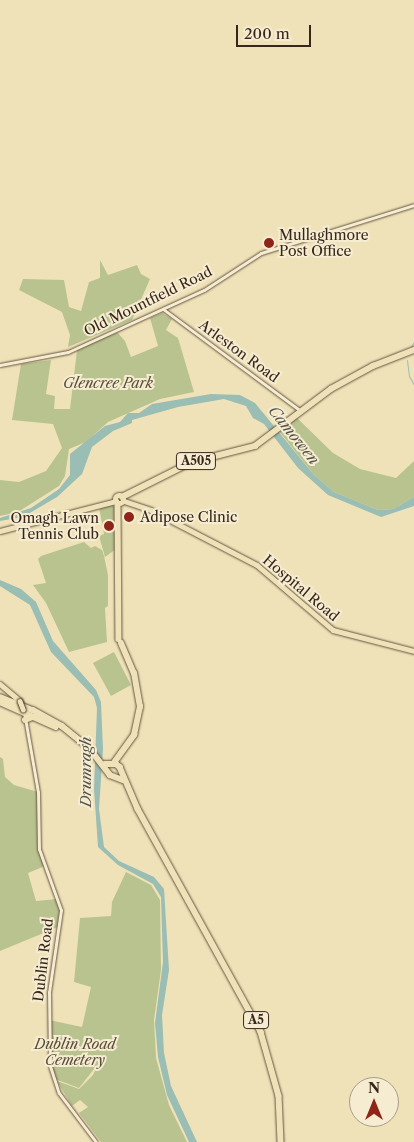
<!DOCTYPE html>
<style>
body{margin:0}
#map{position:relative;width:414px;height:1142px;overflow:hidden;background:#efe2b8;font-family:"Libre Caslon Text",serif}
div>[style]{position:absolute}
.green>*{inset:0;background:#b9c38f}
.water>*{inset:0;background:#9abdb4}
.stream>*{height:1px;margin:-0.5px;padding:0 0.5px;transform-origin:0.5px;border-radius:0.5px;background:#9abdb4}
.roads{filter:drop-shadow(0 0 1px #665542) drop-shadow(0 0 1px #665542)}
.minor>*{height:3px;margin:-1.5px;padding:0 1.5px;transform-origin:1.5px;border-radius:1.5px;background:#f5ecd1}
.major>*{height:4.5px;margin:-2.25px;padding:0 2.25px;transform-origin:2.25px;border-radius:2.25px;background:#efe2b8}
.highway>*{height:5.5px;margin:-2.75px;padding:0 2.75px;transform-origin:2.75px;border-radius:2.75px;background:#efe2b8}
.highway>.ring{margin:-2.75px;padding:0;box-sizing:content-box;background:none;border:5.5px solid #efe2b8;border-radius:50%}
.bridges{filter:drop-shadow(0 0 1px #38261a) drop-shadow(0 0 1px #38261a)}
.major-bridge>*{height:4.5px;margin:-2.25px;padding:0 2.25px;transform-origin:2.25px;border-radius:2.25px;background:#efe2b8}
.dots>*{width:14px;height:14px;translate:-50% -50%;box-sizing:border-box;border:2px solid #f5ecd1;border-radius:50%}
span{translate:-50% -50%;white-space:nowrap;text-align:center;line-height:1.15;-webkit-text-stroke:4px #f5ecd1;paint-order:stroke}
.shield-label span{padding:1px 4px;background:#f5ecd1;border:1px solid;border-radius:4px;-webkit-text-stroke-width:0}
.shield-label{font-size:12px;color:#38261a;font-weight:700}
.poi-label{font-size:14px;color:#38261a}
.left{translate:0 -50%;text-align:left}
.right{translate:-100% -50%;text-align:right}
.street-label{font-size:14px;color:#38261a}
.park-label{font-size:14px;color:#584d37;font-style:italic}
.water-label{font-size:15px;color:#555348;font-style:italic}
.north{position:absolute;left:349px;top:1077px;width:50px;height:50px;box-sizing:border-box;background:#f5ecd1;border:1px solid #a99d88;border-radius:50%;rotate:0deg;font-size:14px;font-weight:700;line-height:20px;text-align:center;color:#38261a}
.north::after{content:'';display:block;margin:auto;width:18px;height:22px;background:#8f2418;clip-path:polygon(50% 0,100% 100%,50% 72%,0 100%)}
.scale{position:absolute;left:236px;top:25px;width:75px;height:22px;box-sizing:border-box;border:2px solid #38261a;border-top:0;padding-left:6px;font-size:15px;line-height:18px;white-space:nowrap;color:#38261a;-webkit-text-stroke:4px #f5ecd1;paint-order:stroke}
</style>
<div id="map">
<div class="green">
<i style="clip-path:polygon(100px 260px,108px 275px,137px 265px,141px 274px,150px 279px,132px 320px,68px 347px,70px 335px,62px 312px,19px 290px,23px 279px,64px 280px,69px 307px,81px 311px,89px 282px,100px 278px)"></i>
<i style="clip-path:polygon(162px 313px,172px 319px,166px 330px,178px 338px,194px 392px,160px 399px,108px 422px,86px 442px,69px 449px,65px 476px,59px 486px,18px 512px,0 516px,0 480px,19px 482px,46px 471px,62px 448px,53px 424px,12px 420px,21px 364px,51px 360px,46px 394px,55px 396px,54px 409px,70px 409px,77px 350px,117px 332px,125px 341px,131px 357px,158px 346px,150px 318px)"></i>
<i style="clip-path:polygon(295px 416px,333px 453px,360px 469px,396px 478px,414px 461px,414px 497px,393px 509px,378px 510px,334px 492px,314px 475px,279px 431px)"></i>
<i style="clip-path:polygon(110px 505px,116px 507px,116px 549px,105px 557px,99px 536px,104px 534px,99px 507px)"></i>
<i style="clip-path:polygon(84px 542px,91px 548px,95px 546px,102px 550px,104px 556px,108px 575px,108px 606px,105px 608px,107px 642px,69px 652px,46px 603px,33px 585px,46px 583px,38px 559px,41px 556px)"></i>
<i style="clip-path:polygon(114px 652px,131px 685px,111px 696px,93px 663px)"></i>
<i style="clip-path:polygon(0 757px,3px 759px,5px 777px,14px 785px,38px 792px,38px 841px,45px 866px,28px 873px,36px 901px,57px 899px,61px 910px,58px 927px,0 951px)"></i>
<i style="clip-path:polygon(126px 872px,151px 885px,160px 900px,161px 970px,154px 1020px,156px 1058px,169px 1105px,187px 1142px,101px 1142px,79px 1113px,88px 1107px,80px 1100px,72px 1106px,57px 1081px,79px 1089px,93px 1075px,98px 1064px,79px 1088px,55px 1079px,51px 1066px,49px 1020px,82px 1027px,91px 987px,74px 982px,80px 918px,111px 916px,112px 902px)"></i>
</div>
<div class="water">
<i style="clip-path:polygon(211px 394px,240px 395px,255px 403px,314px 475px,334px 492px,378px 510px,393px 509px,414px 497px,414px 506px,381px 517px,328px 495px,298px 468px,264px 424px,253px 418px,246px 406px,224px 399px,178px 407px,132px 420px,132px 423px,113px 431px,92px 447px,82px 474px,57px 497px,23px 517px,0 521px,0 518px,31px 508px,59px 489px,70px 475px,70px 454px,105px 426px,120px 422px,128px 413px,139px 413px,152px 404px)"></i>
<i style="clip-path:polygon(0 580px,21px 589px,36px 602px,53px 641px,96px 690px,101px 702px,103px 749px,99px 809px,104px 847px,119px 861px,154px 877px,164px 889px,169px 970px,162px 1015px,164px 1053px,171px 1086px,197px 1142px,189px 1142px,167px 1095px,158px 1057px,155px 1023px,163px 962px,161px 897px,153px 884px,118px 865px,98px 847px,94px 789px,97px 708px,94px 697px,51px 652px,30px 605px,0 586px)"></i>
</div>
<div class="stream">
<i style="left:411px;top:347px;width:6px;rotate:-59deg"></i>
<i style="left:407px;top:360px;width:16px;rotate:83deg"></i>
<i style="left:409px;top:376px;width:10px;rotate:61deg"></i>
</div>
<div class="roads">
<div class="minor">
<i style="left:163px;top:309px;width:172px;rotate:36.5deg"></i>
<i style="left:0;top:365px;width:69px;rotate:-10.8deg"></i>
<i style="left:68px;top:352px;width:149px;rotate:-24.5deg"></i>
<i style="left:204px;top:290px;width:68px;rotate:-33deg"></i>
<i style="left:261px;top:253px;width:160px;rotate:-17.4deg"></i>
<i style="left:24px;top:712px;width:81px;rotate:80.1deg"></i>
<i style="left:38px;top:792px;width:57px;rotate:89deg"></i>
<i style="left:39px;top:849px;width:65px;rotate:70.2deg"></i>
<i style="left:61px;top:910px;width:83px;rotate:98.3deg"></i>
<i style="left:49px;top:992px;width:74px;rotate:89.2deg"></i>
<i style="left:50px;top:1066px;width:28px;rotate:72deg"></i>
<i style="left:59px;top:1093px;width:61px;rotate:52.9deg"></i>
</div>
<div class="major">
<i style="left:124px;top:501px;width:28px;rotate:18deg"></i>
<i style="left:151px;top:510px;width:119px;rotate:27.4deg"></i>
<i style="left:257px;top:565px;width:100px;rotate:40.5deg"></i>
<i style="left:333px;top:630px;width:84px;rotate:14.5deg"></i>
<i style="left:0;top:531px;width:120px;rotate:-14.5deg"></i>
<i style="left:0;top:684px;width:26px;rotate:40deg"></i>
</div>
<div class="highway">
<i class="ring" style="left:116px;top:496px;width:2.5px;height:2.5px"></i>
<i style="left:122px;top:497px;width:78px;rotate:-26.6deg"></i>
<i style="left:192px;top:462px;width:65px;rotate:-14.3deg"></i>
<i style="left:255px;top:446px;width:95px;rotate:-36.9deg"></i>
<i style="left:331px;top:389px;width:48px;rotate:-28.7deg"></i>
<i style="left:373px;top:366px;width:44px;rotate:-21.3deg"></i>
<i style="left:118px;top:504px;width:135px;rotate:89.6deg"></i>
<i style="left:0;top:697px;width:35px;rotate:22deg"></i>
<i style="left:33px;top:710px;width:33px;rotate:29deg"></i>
<i style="left:62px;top:726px;width:36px;rotate:39deg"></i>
<i style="left:90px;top:749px;width:33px;rotate:52deg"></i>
<i style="left:110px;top:775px;width:14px;rotate:21deg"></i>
<i style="left:0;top:702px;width:61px;rotate:24.1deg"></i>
<i style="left:25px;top:720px;width:11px;rotate:-22deg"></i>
<i style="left:105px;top:764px;width:11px"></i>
<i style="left:116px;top:764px;width:5px;rotate:37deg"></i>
<i style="left:120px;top:767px;width:46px;rotate:66.8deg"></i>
<i style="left:138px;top:809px;width:255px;rotate:61.1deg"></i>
<i style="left:261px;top:1032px;width:66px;rotate:74.3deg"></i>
<i style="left:279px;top:1096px;width:46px;rotate:87.5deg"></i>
<i style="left:113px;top:764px;width:36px;rotate:-54deg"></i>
<i style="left:134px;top:735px;width:29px;rotate:-78deg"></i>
<i style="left:140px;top:707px;width:34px;rotate:-100deg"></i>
<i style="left:134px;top:674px;width:33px;rotate:-113deg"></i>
</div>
</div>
<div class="bridges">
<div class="major-bridge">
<i style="left:20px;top:701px;width:9px;rotate:69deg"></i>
</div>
</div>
<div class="dots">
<i style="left:269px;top:243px;background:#8f2418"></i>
<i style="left:129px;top:517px;background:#8f2418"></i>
<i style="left:109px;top:526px;background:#8f2418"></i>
</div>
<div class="shield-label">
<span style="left:196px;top:461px">A505</span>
<span style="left:256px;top:1020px">A5</span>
</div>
<div class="poi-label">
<span class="left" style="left:279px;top:243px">Mullaghmore<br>Post Office</span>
<span class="left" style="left:140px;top:517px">Adipose Clinic</span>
<span class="right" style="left:99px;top:526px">Omagh Lawn<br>Tennis Club</span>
</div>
<div class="street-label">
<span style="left:148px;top:301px;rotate:-26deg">Old Mountfield Road</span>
<span style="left:239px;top:351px;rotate:36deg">Arleston Road</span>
<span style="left:301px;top:588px;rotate:40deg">Hospital Road</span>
<span style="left:43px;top:960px;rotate:-83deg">Dublin Road</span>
</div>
<div class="park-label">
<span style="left:108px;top:383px">Glencree Park</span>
<span style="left:75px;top:1052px">Dublin Road<br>Cemetery</span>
</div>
<div class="water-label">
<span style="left:294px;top:435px;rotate:51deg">Camowen</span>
<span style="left:86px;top:772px;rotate:-90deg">Drumragh</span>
</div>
<div class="north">N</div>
<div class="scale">200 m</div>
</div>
